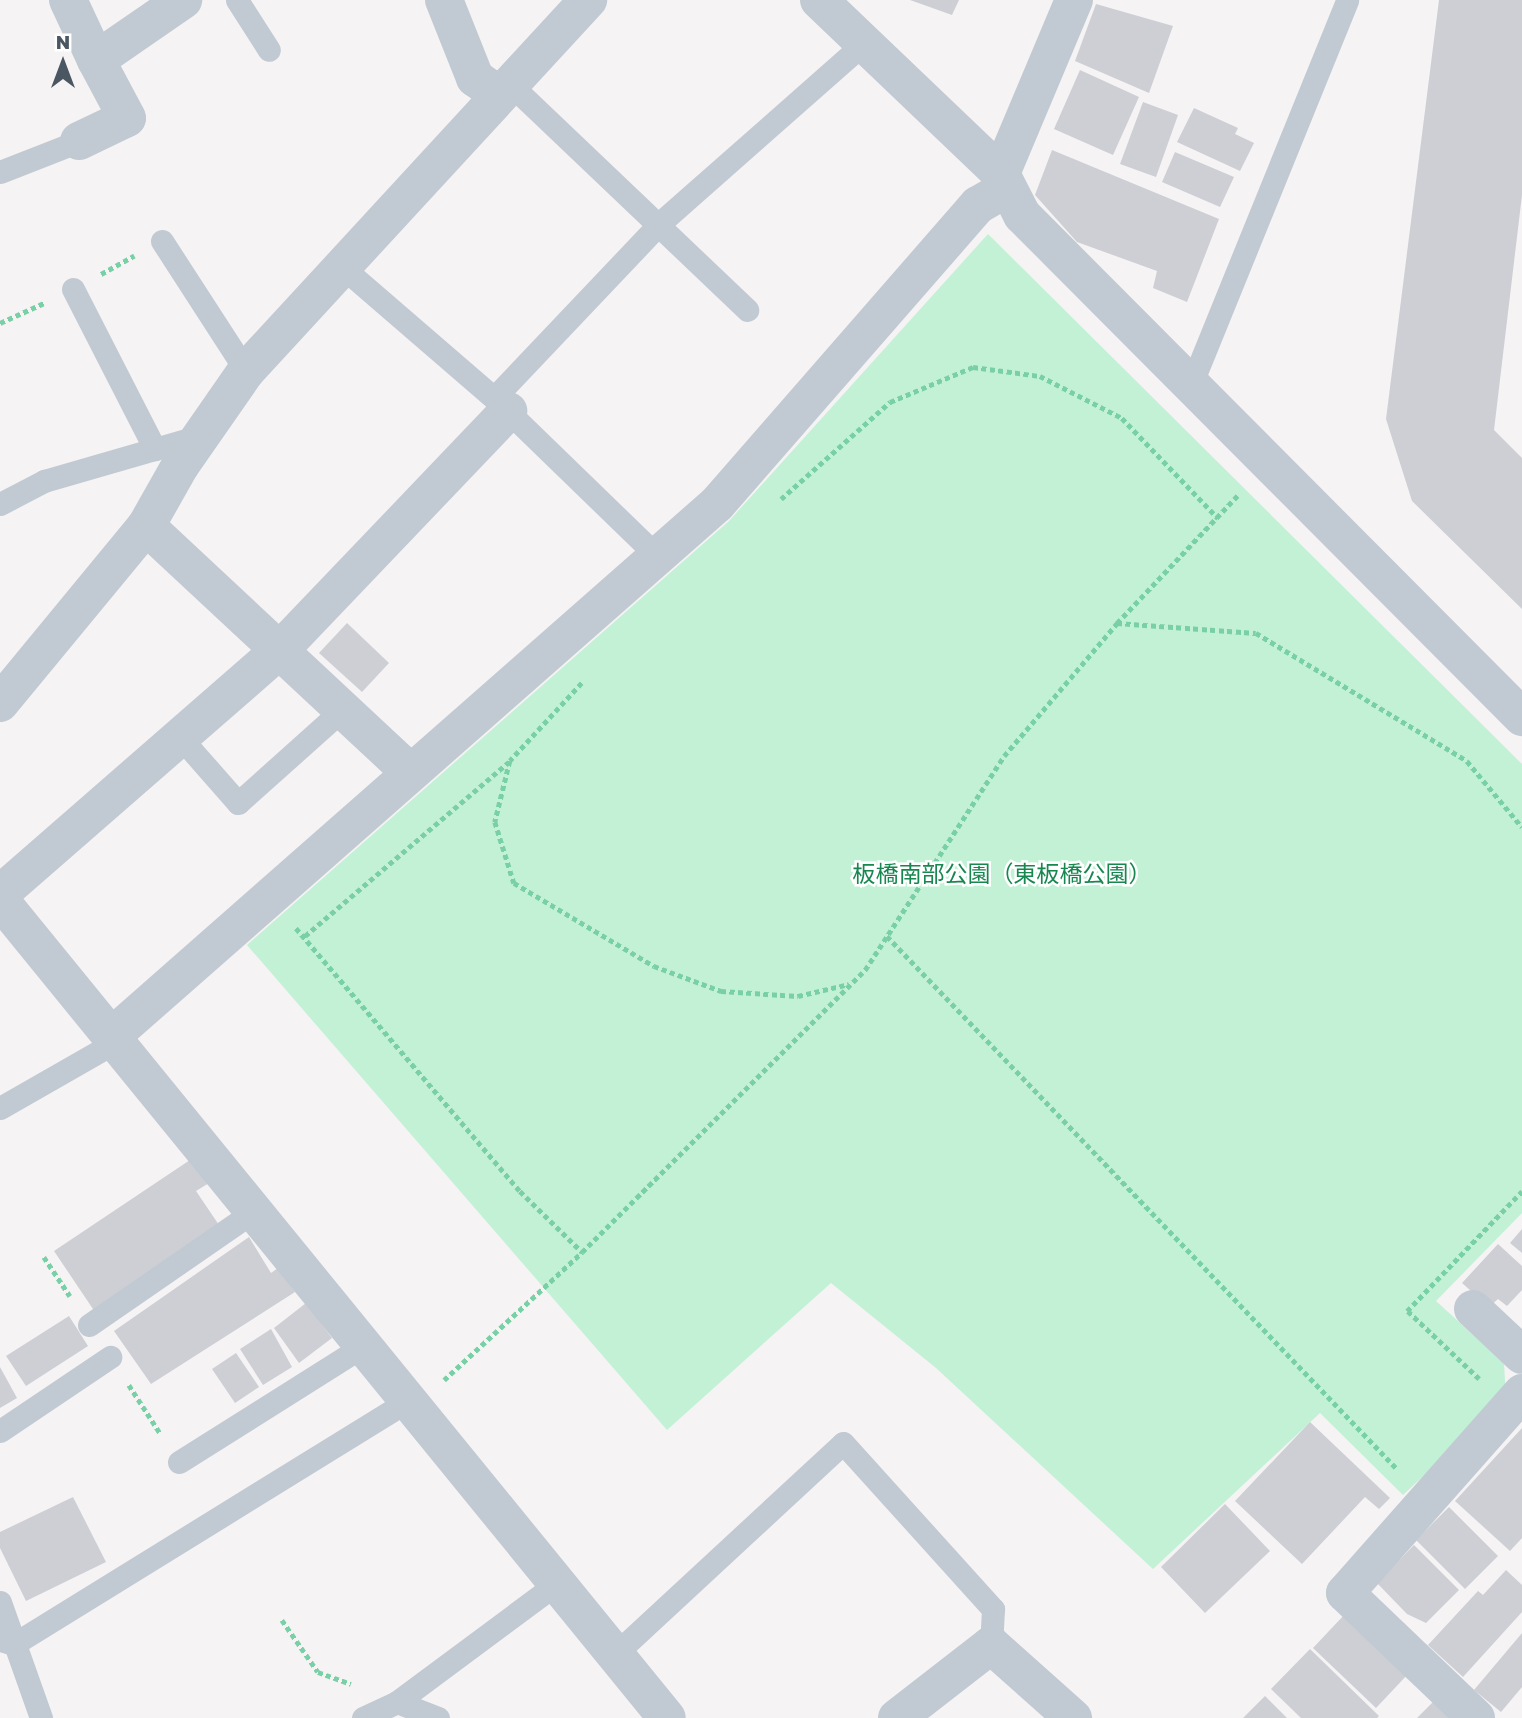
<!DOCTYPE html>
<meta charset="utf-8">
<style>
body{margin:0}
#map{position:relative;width:1522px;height:1718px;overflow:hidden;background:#f5f3f3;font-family:"Golos Text","Noto Sans JP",sans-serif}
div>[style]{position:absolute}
.green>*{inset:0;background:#c3f1d5}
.building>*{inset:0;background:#cdcfd5}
.path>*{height:4.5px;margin-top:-2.25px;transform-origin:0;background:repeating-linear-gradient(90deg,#7ad0a6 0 5px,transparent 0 8.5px)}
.service>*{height:23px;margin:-11.5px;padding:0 11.5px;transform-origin:11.5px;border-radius:11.5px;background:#c1cad2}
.minor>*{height:38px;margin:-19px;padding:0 19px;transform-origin:19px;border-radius:19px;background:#c1cad2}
span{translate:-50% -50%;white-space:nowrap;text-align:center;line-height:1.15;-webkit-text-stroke:5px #fff;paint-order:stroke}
.park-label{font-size:23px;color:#17864f}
.north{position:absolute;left:28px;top:28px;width:70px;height:70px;-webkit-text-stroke:5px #fff;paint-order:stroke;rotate:0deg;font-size:19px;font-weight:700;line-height:28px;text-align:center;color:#4a5661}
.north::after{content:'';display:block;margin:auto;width:24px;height:32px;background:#4a5661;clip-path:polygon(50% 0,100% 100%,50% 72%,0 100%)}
</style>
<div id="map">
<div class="green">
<i style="clip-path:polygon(988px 234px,1522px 764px,1522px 1213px,1436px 1301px,1504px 1363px,1506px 1399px,1403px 1495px,1320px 1413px,1153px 1569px,936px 1368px,831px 1283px,667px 1430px,247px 945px,729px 521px)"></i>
</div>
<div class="building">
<i style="clip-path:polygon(910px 0,959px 0,952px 15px)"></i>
<i style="clip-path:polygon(1439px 0,1522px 0,1522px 195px,1494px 430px,1522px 458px,1522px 609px,1412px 501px,1386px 419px)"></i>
<i style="clip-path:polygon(1096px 4px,1173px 26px,1149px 93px,1075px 61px)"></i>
<i style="clip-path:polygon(1080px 70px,1139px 97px,1113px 155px,1054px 129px)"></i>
<i style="clip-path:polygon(1143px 102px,1178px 115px,1156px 177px,1120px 164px)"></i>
<i style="clip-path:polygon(1194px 108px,1238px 128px,1235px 134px,1254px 143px,1240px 171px,1177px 142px)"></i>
<i style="clip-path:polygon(1052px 150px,1219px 219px,1187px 302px,1153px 288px,1157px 271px,1077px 242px,1035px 195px)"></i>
<i style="clip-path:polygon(1175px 152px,1234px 177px,1220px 207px,1162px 182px)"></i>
<i style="clip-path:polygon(347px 623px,389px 663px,362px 692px,319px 653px)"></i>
<i style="clip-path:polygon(193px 1158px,209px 1183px,196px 1191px,221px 1228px,95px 1312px,54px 1251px)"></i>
<i style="clip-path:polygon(1522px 1229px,1522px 1253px,1510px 1243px)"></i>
<i style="clip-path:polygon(249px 1237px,271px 1273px,278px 1268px,295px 1292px,151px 1384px,114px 1331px)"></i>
<i style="clip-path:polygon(1498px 1244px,1522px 1266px,1522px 1290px,1507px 1306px,1498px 1299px,1489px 1307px,1462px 1283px)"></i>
<i style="clip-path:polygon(306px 1303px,332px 1338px,299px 1363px,274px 1328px)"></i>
<i style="clip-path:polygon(69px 1316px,88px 1346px,26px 1386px,6px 1356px)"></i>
<i style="clip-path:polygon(271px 1329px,292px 1367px,263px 1385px,240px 1349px)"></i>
<i style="clip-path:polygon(236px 1353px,259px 1387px,235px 1403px,212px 1369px)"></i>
<i style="clip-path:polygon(0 1367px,17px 1398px,0 1408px)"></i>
<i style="clip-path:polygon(1310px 1422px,1390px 1498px,1379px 1509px,1365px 1497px,1302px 1564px,1235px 1501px)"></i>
<i style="clip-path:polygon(1522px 1428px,1522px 1538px,1510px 1551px,1455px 1501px)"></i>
<i style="clip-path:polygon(73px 1497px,106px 1562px,26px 1601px,0 1548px,0 1532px)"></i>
<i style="clip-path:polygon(1225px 1504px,1270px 1551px,1205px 1613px,1161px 1567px)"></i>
<i style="clip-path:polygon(1449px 1507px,1498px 1556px,1465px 1589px,1416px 1540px)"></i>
<i style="clip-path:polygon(1414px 1545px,1459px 1590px,1426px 1623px,1407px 1614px,1377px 1583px)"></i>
<i style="clip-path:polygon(1506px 1570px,1522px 1585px,1522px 1612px,1463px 1677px,1428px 1645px,1478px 1591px,1483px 1595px)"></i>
<i style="clip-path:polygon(1345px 1614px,1409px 1673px,1376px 1708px,1313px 1648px)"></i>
<i style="clip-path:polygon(1522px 1633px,1522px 1687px,1501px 1712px,1474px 1690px)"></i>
<i style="clip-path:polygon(1310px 1649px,1379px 1716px,1377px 1718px,1301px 1718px,1271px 1689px)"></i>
<i style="clip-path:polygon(1265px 1696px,1287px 1718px,1243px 1718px)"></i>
<i style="clip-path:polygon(1434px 1701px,1452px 1718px,1417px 1718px)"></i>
</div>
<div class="path">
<i style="left:101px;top:274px;width:38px;rotate:-29deg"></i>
<i style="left:0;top:323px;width:48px;rotate:-24.4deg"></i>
<i style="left:781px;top:499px;width:146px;rotate:-41.7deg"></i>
<i style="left:890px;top:402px;width:90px;rotate:-22.9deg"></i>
<i style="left:973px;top:367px;width:68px;rotate:7.7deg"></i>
<i style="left:1040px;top:376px;width:92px;rotate:27.1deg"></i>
<i style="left:1122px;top:418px;width:139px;rotate:46.2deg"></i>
<i style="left:1117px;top:623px;width:139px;rotate:4.1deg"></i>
<i style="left:1256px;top:633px;width:247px;rotate:31.2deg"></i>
<i style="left:1467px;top:761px;width:86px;rotate:50.2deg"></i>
<i style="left:582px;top:683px;width:106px;rotate:132.7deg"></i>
<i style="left:510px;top:761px;width:63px;rotate:103.8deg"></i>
<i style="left:495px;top:822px;width:64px;rotate:72.7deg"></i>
<i style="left:514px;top:883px;width:163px;rotate:30.7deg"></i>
<i style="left:654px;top:966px;width:72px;rotate:20.5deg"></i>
<i style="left:721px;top:991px;width:77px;rotate:3.7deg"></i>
<i style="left:798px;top:996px;width:52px;rotate:-13.2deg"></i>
<i style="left:296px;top:928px;width:345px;rotate:49.6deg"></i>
<i style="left:520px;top:1191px;width:87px;rotate:44.5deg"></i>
<i style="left:582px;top:1252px;width:400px;rotate:-44.9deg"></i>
<i style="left:865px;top:970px;width:255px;rotate:-57deg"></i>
<i style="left:1004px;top:756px;width:175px;rotate:-49.6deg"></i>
<i style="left:1117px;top:623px;width:178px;rotate:-46.6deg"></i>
<i style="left:305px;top:936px;width:268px;rotate:-40.5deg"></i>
<i style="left:887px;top:936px;width:739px;rotate:46.26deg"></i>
<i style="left:44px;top:1257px;width:47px;rotate:56.3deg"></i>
<i style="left:1479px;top:1379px;width:99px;rotate:-136.6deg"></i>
<i style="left:1407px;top:1311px;width:166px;rotate:-46.2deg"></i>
<i style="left:444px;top:1380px;width:188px;rotate:-42.8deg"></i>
<i style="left:129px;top:1385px;width:57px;rotate:57.1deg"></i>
<i style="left:282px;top:1620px;width:63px;rotate:55.3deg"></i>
<i style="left:318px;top:1672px;width:35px;rotate:20deg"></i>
</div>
<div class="service">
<i style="left:237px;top:0;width:59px;rotate:57.4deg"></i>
<i style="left:509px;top:83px;width:329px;rotate:43.6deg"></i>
<i style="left:0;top:172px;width:85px;rotate:-21.4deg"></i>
<i style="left:162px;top:241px;width:155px;rotate:57.1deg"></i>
<i style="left:341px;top:266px;width:202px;rotate:40.8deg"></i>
<i style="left:494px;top:398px;width:227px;rotate:44.1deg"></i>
<i style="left:73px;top:289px;width:180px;rotate:62.9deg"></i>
<i style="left:1191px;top:385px;width:415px;rotate:-67.9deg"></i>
<i style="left:494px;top:398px;width:241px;rotate:-46.5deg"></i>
<i style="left:660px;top:223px;width:273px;rotate:-41.4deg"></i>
<i style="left:0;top:504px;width:50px;rotate:-27.6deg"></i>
<i style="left:44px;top:481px;width:162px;rotate:-16.1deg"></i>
<i style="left:180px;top:737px;width:88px;rotate:48.7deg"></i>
<i style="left:238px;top:803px;width:140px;rotate:-41.8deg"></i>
<i style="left:0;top:1108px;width:135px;rotate:-29.8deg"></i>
<i style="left:89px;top:1325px;width:203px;rotate:-34.6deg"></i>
<i style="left:0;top:1431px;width:133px;rotate:-33.9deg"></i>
<i style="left:179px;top:1462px;width:218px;rotate:-32.2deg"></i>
<i style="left:0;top:1602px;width:123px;rotate:70.5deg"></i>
<i style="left:0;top:1640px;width:15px;rotate:16deg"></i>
<i style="left:14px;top:1644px;width:462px;rotate:-31.7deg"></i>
<i style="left:613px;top:1656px;width:313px;rotate:-42.8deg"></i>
<i style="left:843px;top:1443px;width:224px;rotate:47.9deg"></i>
<i style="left:993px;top:1609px;width:36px;rotate:93deg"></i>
<i style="left:397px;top:1702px;width:44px;rotate:21.3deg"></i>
<i style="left:363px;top:1718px;width:38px;rotate:-25deg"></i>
<i style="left:397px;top:1702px;width:198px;rotate:-36.6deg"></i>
</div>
<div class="minor">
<i style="left:68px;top:0;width:66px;rotate:65deg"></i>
<i style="left:96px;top:60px;width:106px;rotate:-34.6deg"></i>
<i style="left:444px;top:0;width:84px;rotate:68.3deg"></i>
<i style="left:475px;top:78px;width:28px;rotate:35deg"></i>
<i style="left:819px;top:0;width:252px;rotate:43.7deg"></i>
<i style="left:1074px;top:0;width:189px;rotate:112.8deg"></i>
<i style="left:1001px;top:174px;width:46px;rotate:62.9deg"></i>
<i style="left:1022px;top:215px;width:709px;rotate:45.11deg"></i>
<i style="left:79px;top:141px;width:53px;rotate:-25.6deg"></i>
<i style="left:127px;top:118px;width:66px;rotate:-118.1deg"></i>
<i style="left:146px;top:526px;width:362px;rotate:43deg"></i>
<i style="left:0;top:703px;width:229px;rotate:-50.5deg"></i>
<i style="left:146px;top:526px;width:69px;rotate:-60.5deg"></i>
<i style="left:180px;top:466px;width:116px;rotate:-55.2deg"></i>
<i style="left:246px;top:371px;width:505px;rotate:-47.33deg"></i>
<i style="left:0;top:894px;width:370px;rotate:-41.1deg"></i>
<i style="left:279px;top:651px;width:332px;rotate:-46.3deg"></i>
<i style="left:0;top:900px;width:1055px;rotate:50.81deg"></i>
<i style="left:112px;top:1036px;width:806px;rotate:-41.33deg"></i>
<i style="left:717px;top:504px;width:397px;rotate:-48.9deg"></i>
<i style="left:978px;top:205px;width:34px;rotate:-30deg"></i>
<i style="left:1473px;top:1309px;width:67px;rotate:43.2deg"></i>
<i style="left:897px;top:1718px;width:119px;rotate:-37.8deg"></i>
<i style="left:991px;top:1645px;width:110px;rotate:41.7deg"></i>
<i style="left:1476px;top:1718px;width:181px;rotate:-136.3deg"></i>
<i style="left:1345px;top:1593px;width:267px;rotate:-48.5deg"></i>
</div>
<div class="park-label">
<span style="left:1002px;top:873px">板橋南部公園（東板橋公園）</span>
</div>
<div class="north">N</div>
</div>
